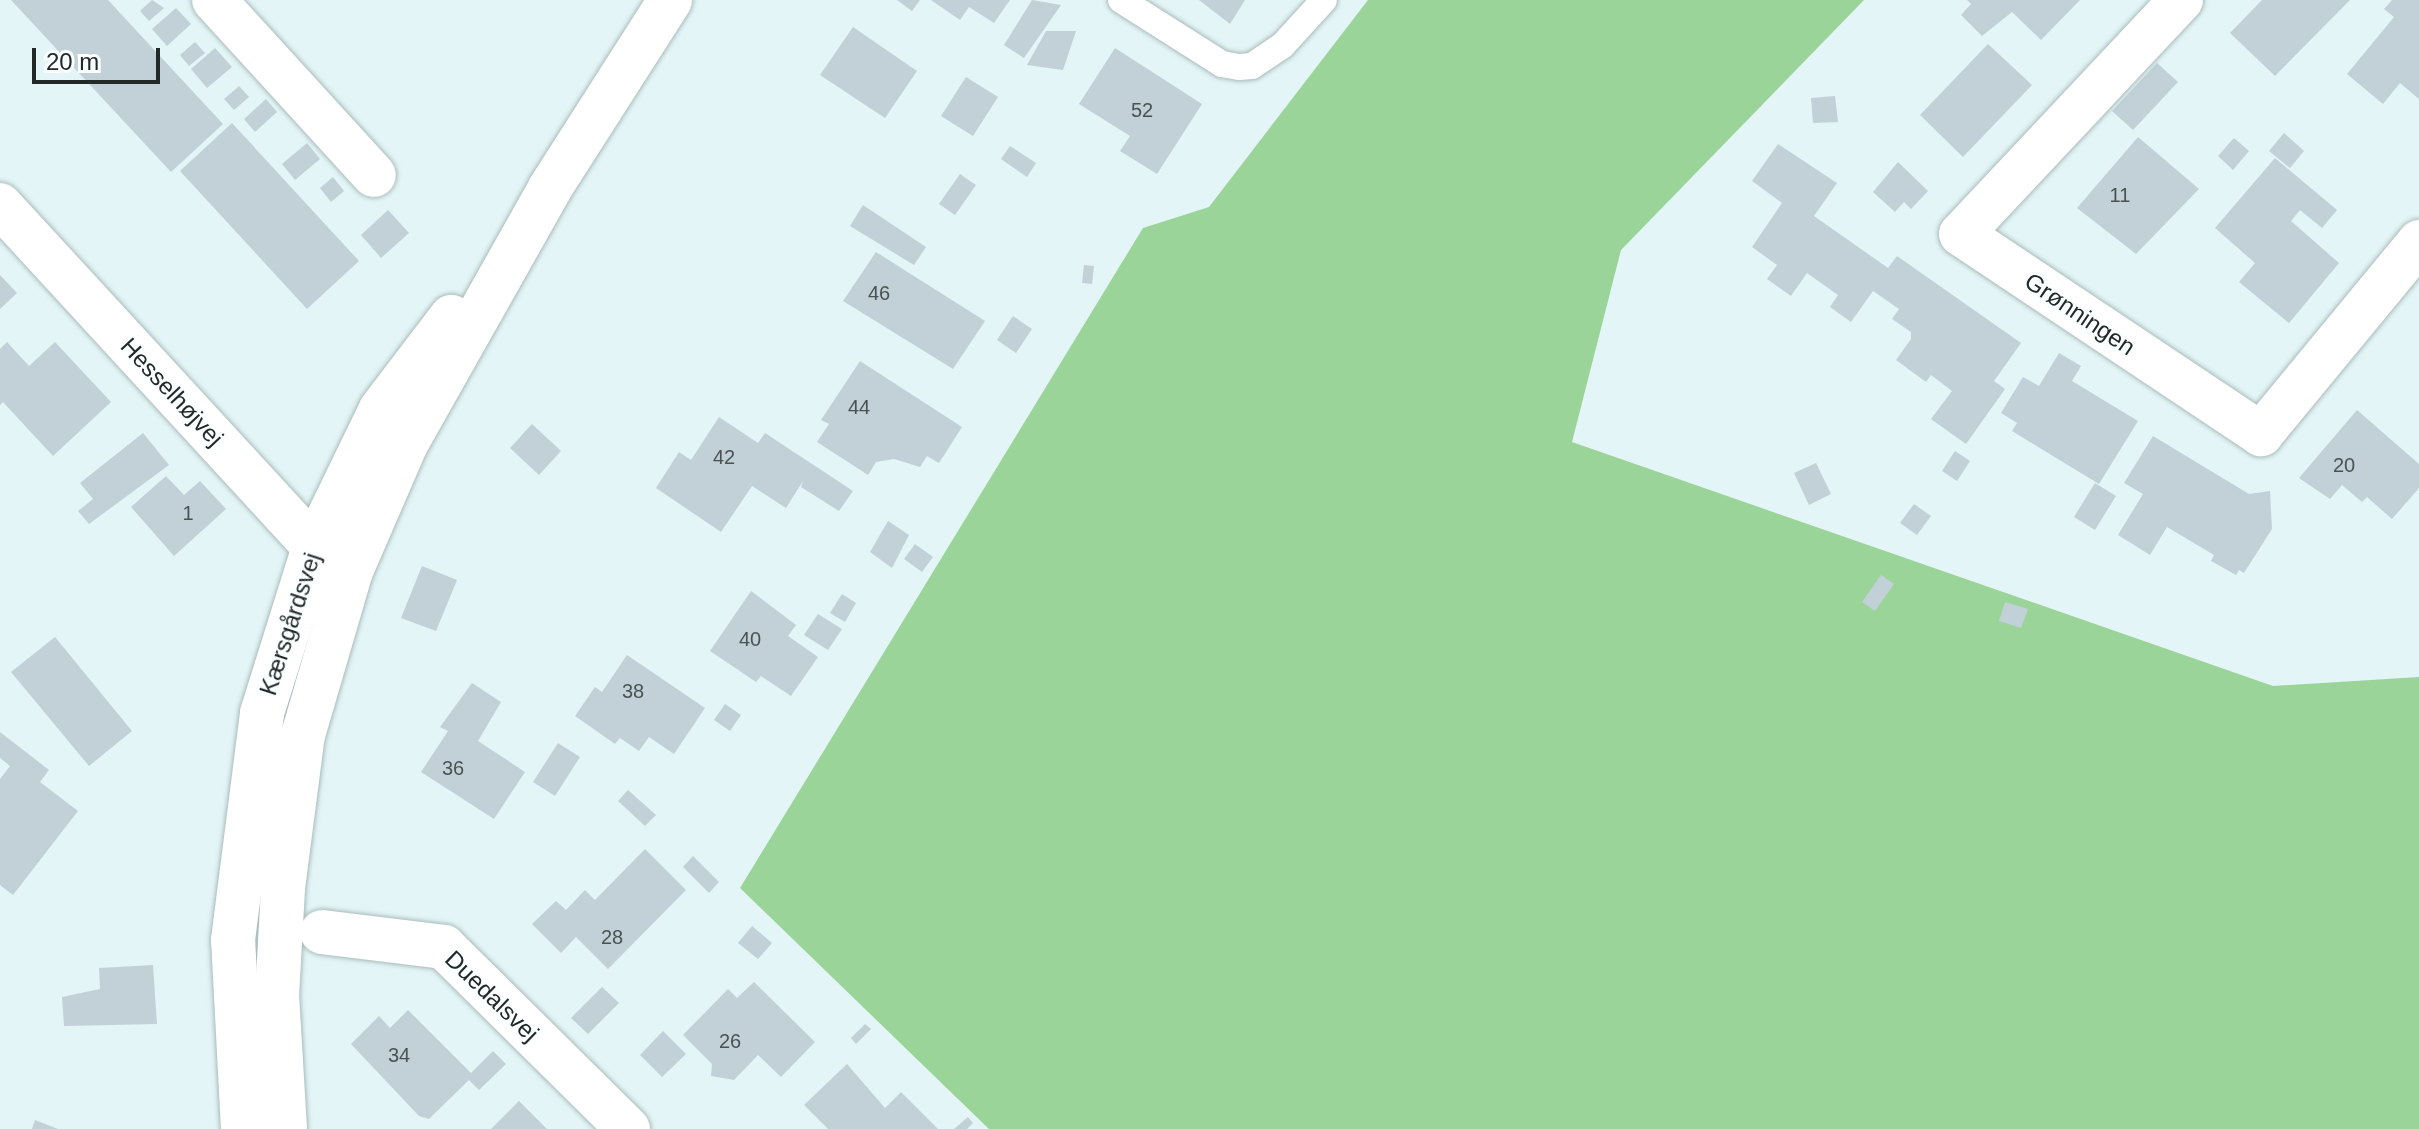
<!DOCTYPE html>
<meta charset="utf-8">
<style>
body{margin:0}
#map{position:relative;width:2419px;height:1129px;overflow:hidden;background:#e3f5f6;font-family:Helvetica,sans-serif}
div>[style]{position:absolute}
.forest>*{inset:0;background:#9ad499}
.building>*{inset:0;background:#c2d0d7}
.roads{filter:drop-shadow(0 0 2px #aabbbc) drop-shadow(0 0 2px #aabbbc)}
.service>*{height:26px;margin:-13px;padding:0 13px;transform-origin:13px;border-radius:13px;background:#fff}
.minor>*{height:44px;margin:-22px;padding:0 22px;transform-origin:22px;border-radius:22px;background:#fff}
.tertiary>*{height:44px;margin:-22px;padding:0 22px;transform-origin:22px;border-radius:22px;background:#fff}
span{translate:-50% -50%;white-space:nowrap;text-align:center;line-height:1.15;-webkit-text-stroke:6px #fbffff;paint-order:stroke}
.number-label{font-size:20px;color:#4a5354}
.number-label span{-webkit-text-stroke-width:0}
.street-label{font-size:24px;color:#222929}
.scale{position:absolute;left:32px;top:48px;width:128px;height:36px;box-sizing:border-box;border:4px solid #222929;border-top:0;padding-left:10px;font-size:24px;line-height:28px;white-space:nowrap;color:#222929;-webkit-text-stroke:6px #fbffff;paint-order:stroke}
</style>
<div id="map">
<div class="forest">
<i style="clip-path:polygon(1368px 0,1864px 0,1621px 250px,1572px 442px,2273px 686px,2419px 677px,2419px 1129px,989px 1129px,740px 888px,1143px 228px,1209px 207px)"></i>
</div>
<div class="building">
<i style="clip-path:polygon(11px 0,108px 0,223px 124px,171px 172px)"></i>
<i style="clip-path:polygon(152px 0,164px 8px,149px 21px,140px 11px)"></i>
<i style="clip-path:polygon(897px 0,920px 0,912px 11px)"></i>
<i style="clip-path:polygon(931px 0,1010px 0,994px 23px,969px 7px,960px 20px)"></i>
<i style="clip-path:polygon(1032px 0,1061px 5px,1024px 58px,1004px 45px)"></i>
<i style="clip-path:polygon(1199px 0,1245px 0,1230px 24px)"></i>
<i style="clip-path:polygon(1967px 0,2080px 0,2041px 40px,2012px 12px,1982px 36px,1961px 15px,1971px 4px)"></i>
<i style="clip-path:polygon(2262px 0,2350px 0,2275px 76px,2230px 33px)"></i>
<i style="clip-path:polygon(2392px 0,2419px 0,2419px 99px,2400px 83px,2383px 104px,2347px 74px,2394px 17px,2384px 9px)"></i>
<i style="clip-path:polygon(176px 8px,191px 24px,167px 46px,152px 29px)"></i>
<i style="clip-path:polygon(853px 27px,917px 71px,885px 118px,820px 75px)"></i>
<i style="clip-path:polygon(1046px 31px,1076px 31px,1063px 70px,1027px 65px)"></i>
<i style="clip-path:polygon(195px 42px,205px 53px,189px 66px,180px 55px)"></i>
<i style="clip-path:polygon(1988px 44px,2032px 85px,1963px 157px,1920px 115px)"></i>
<i style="clip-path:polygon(215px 48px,232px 67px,207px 88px,191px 69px)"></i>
<i style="clip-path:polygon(1115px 48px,1202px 104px,1157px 174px,1120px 151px,1130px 136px,1079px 104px)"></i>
<i style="clip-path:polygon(2157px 63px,2178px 82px,2133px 130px,2112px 111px)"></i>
<i style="clip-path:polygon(966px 77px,998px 97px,973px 136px,941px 116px)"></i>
<i style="clip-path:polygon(239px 86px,249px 97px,234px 110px,224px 99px)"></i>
<i style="clip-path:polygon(1835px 96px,1838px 122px,1813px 123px,1811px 98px)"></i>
<i style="clip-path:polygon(266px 99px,277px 112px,255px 132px,244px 119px)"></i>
<i style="clip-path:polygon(232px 123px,359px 261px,307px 309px,180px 171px)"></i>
<i style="clip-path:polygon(2284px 133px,2304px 151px,2290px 168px,2269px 151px)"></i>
<i style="clip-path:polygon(2138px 137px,2199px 189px,2136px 254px,2077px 208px)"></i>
<i style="clip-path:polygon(2234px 138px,2249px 151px,2233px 170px,2218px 156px)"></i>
<i style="clip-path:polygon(307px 143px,320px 159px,295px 180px,282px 164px)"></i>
<i style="clip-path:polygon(1778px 144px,1837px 183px,1814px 216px,1888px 268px,1897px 256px,2021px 343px,1994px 381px,2005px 389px,1966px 444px,1931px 419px,1952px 391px,1931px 375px,1926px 382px,1896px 360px,1911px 339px,1911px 332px,1892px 319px,1899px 309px,1873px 291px,1851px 322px,1830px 307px,1838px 295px,1807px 273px,1791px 296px,1767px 279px,1777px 265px,1752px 247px,1782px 203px,1752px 181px)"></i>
<i style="clip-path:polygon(1010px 146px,1036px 163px,1027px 177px,1001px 159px)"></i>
<i style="clip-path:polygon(2275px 158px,2337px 210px,2322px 228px,2300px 210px,2291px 221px,2339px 263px,2289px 323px,2239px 282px,2255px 263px,2215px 228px)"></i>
<i style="clip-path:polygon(1898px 162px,1928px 191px,1911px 209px,1904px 202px,1895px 212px,1873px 192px)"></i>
<i style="clip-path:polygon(960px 174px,976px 185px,955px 215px,939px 204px)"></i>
<i style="clip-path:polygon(333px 177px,344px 191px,331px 202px,320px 188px)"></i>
<i style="clip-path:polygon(863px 205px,926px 247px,914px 265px,850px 226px)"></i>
<i style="clip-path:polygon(388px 210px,409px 233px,381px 258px,361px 235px)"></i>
<i style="clip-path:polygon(876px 252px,985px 321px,953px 369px,843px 301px)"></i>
<i style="clip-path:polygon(1084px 265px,1094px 266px,1092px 284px,1082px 283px)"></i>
<i style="clip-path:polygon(0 275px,17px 293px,0 309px)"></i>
<i style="clip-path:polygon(1013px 316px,1032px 329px,1016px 353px,997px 340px)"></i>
<i style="clip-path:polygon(7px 342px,29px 366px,55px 342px,111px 402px,53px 456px,3px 402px,0 405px,0 349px)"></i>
<i style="clip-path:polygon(2059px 353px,2081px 366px,2072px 381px,2138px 421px,2099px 484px,2012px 431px,2017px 423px,2001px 413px,2023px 377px,2039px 386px)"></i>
<i style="clip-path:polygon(860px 361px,962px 427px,939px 463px,927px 456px,920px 467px,894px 459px,876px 462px,868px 475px,817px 442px,829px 424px,821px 420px)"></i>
<i style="clip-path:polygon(2357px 410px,2419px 464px,2419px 488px,2392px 519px,2367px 497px,2362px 502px,2342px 485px,2330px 499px,2299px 478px)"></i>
<i style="clip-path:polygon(719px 417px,758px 443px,765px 433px,853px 491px,839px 511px,801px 487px,803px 481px,786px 508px,752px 486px,721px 532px,656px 488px,679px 452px,691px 460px)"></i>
<i style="clip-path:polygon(532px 424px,561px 451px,539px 475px,510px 448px)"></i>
<i style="clip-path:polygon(143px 433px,169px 465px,89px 524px,78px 511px,93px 499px,80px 483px)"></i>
<i style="clip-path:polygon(2153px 436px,2249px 494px,2270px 491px,2272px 529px,2244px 573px,2239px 570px,2236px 575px,2211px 561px,2214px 555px,2167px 527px,2150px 555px,2118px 535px,2143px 494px,2124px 483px)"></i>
<i style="clip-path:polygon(1955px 451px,1970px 461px,1957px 481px,1942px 471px)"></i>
<i style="clip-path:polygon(1816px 463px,1831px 494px,1809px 505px,1794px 473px)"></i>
<i style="clip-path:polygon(166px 476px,184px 495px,200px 481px,226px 509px,174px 556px,131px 507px)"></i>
<i style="clip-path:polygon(2095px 483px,2116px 496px,2095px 530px,2074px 517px)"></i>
<i style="clip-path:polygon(1914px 504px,1931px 516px,1917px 535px,1900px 523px)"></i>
<i style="clip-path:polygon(888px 521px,909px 535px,892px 568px,870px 552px)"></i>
<i style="clip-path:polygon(915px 544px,933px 557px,922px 572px,904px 559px)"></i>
<i style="clip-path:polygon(422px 566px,457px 580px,436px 631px,401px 618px)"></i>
<i style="clip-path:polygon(1881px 575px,1894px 584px,1875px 611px,1862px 602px)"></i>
<i style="clip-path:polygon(751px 591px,796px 625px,788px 636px,818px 657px,791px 696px,761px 676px,756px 682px,710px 651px)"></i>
<i style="clip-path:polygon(842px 594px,856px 603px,845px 622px,830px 613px)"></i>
<i style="clip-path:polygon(2005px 602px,2028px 609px,2021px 628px,1999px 621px)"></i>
<i style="clip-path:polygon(818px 614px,842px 629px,828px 650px,804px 635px)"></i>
<i style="clip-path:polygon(55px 637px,132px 731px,89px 766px,11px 672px)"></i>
<i style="clip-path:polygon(627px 655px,705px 708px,674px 754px,649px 737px,639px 751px,620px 738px,615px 744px,575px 716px,595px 687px,602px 692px)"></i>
<i style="clip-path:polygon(472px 683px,501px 702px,478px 741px,525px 772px,494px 819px,421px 772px,448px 731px,440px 727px)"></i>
<i style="clip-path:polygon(725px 704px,741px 715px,730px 731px,714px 720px)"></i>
<i style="clip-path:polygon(0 732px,49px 770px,40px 782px,78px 811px,13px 895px,0 885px,0 779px,10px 766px,0 758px)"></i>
<i style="clip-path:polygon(558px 743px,580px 757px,555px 796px,533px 782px)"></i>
<i style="clip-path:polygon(628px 790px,656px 815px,645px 826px,618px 801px)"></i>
<i style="clip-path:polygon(645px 849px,686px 890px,608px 969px,576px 937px,561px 953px,532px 924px,556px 901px,566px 910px,585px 890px,595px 900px)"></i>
<i style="clip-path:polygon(693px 856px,719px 882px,709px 893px,683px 867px)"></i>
<i style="clip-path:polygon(752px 926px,772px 943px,758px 959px,738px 943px)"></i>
<i style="clip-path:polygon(153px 965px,157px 1024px,64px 1026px,62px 997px,100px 989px,99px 968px)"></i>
<i style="clip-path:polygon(754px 982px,815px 1042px,781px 1077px,758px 1055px,734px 1080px,711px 1076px,712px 1064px,683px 1035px,728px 989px,737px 998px)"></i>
<i style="clip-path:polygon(602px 987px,619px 1003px,588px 1034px,571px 1018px)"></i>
<i style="clip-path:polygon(408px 1010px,471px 1073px,493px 1051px,506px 1064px,479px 1090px,469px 1080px,429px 1119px,419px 1116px,351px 1044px,379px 1016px,390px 1028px)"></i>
<i style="clip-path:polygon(865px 1024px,871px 1029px,856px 1044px,851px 1038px)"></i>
<i style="clip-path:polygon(663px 1031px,686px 1054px,662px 1077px,640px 1055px)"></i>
<i style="clip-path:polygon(847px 1064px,885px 1108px,901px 1092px,938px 1129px,828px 1129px,804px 1105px)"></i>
<i style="clip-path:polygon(519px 1101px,547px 1129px,491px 1129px)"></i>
<i style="clip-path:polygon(968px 1117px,973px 1123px,967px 1129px,954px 1129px)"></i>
<i style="clip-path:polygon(35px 1120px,58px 1129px,32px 1129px)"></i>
</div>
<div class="roads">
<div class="service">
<i style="left:1121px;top:0;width:120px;rotate:32.4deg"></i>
<i style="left:1222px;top:64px;width:17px;rotate:10deg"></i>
<i style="left:1239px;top:67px;width:13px;rotate:-4deg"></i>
<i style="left:1252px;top:66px;width:36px;rotate:-34deg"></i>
<i style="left:1282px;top:46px;width:62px;rotate:-47.6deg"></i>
</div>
<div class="minor">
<i style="left:214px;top:0;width:237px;rotate:47.6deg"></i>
<i style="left:2181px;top:0;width:321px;rotate:133.2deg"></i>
<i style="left:1961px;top:234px;width:361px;rotate:33.7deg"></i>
<i style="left:2261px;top:434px;width:249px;rotate:-50.5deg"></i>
<i style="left:0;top:205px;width:464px;rotate:47.4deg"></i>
<i style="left:314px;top:547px;width:38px;rotate:32deg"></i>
<i style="left:322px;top:932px;width:123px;rotate:7deg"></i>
<i style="left:444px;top:947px;width:259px;rotate:44.7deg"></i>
</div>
<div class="tertiary">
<i style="left:243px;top:1129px;width:189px;rotate:-93deg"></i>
<i style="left:233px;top:940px;width:229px;rotate:-82.7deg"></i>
<i style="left:262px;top:713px;width:174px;rotate:-72.6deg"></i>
<i style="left:314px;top:547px;width:153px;rotate:-64.1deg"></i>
<i style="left:381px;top:409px;width:116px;rotate:-52.7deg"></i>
<i style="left:285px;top:1129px;width:133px;rotate:-93.4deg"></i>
<i style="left:277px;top:996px;width:108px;rotate:-86.8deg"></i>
<i style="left:283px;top:888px;width:154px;rotate:-82.6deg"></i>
<i style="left:303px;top:735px;width:171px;rotate:-73.7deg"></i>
<i style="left:351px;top:571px;width:138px;rotate:-66.6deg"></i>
<i style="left:406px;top:444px;width:294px;rotate:-60.6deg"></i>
<i style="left:550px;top:188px;width:223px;rotate:-57.4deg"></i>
</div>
</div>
<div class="number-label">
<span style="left:1142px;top:110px">52</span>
<span style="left:2120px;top:195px">11</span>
<span style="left:879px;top:293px">46</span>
<span style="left:859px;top:407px">44</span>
<span style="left:724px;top:457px">42</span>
<span style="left:2344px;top:465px">20</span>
<span style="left:188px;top:513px">1</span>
<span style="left:750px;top:639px">40</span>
<span style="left:633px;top:691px">38</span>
<span style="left:453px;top:768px">36</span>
<span style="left:612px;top:937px">28</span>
<span style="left:730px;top:1041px">26</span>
<span style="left:399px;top:1055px">34</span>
</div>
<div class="street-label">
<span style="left:2080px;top:314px;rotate:34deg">Grønningen</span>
<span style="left:172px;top:392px;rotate:47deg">Hesselhøjvej</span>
<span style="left:290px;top:624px;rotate:-72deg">Kærsgårdsvej</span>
<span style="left:492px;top:996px;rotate:44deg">Duedalsvej</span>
</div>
<div class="scale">20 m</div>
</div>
